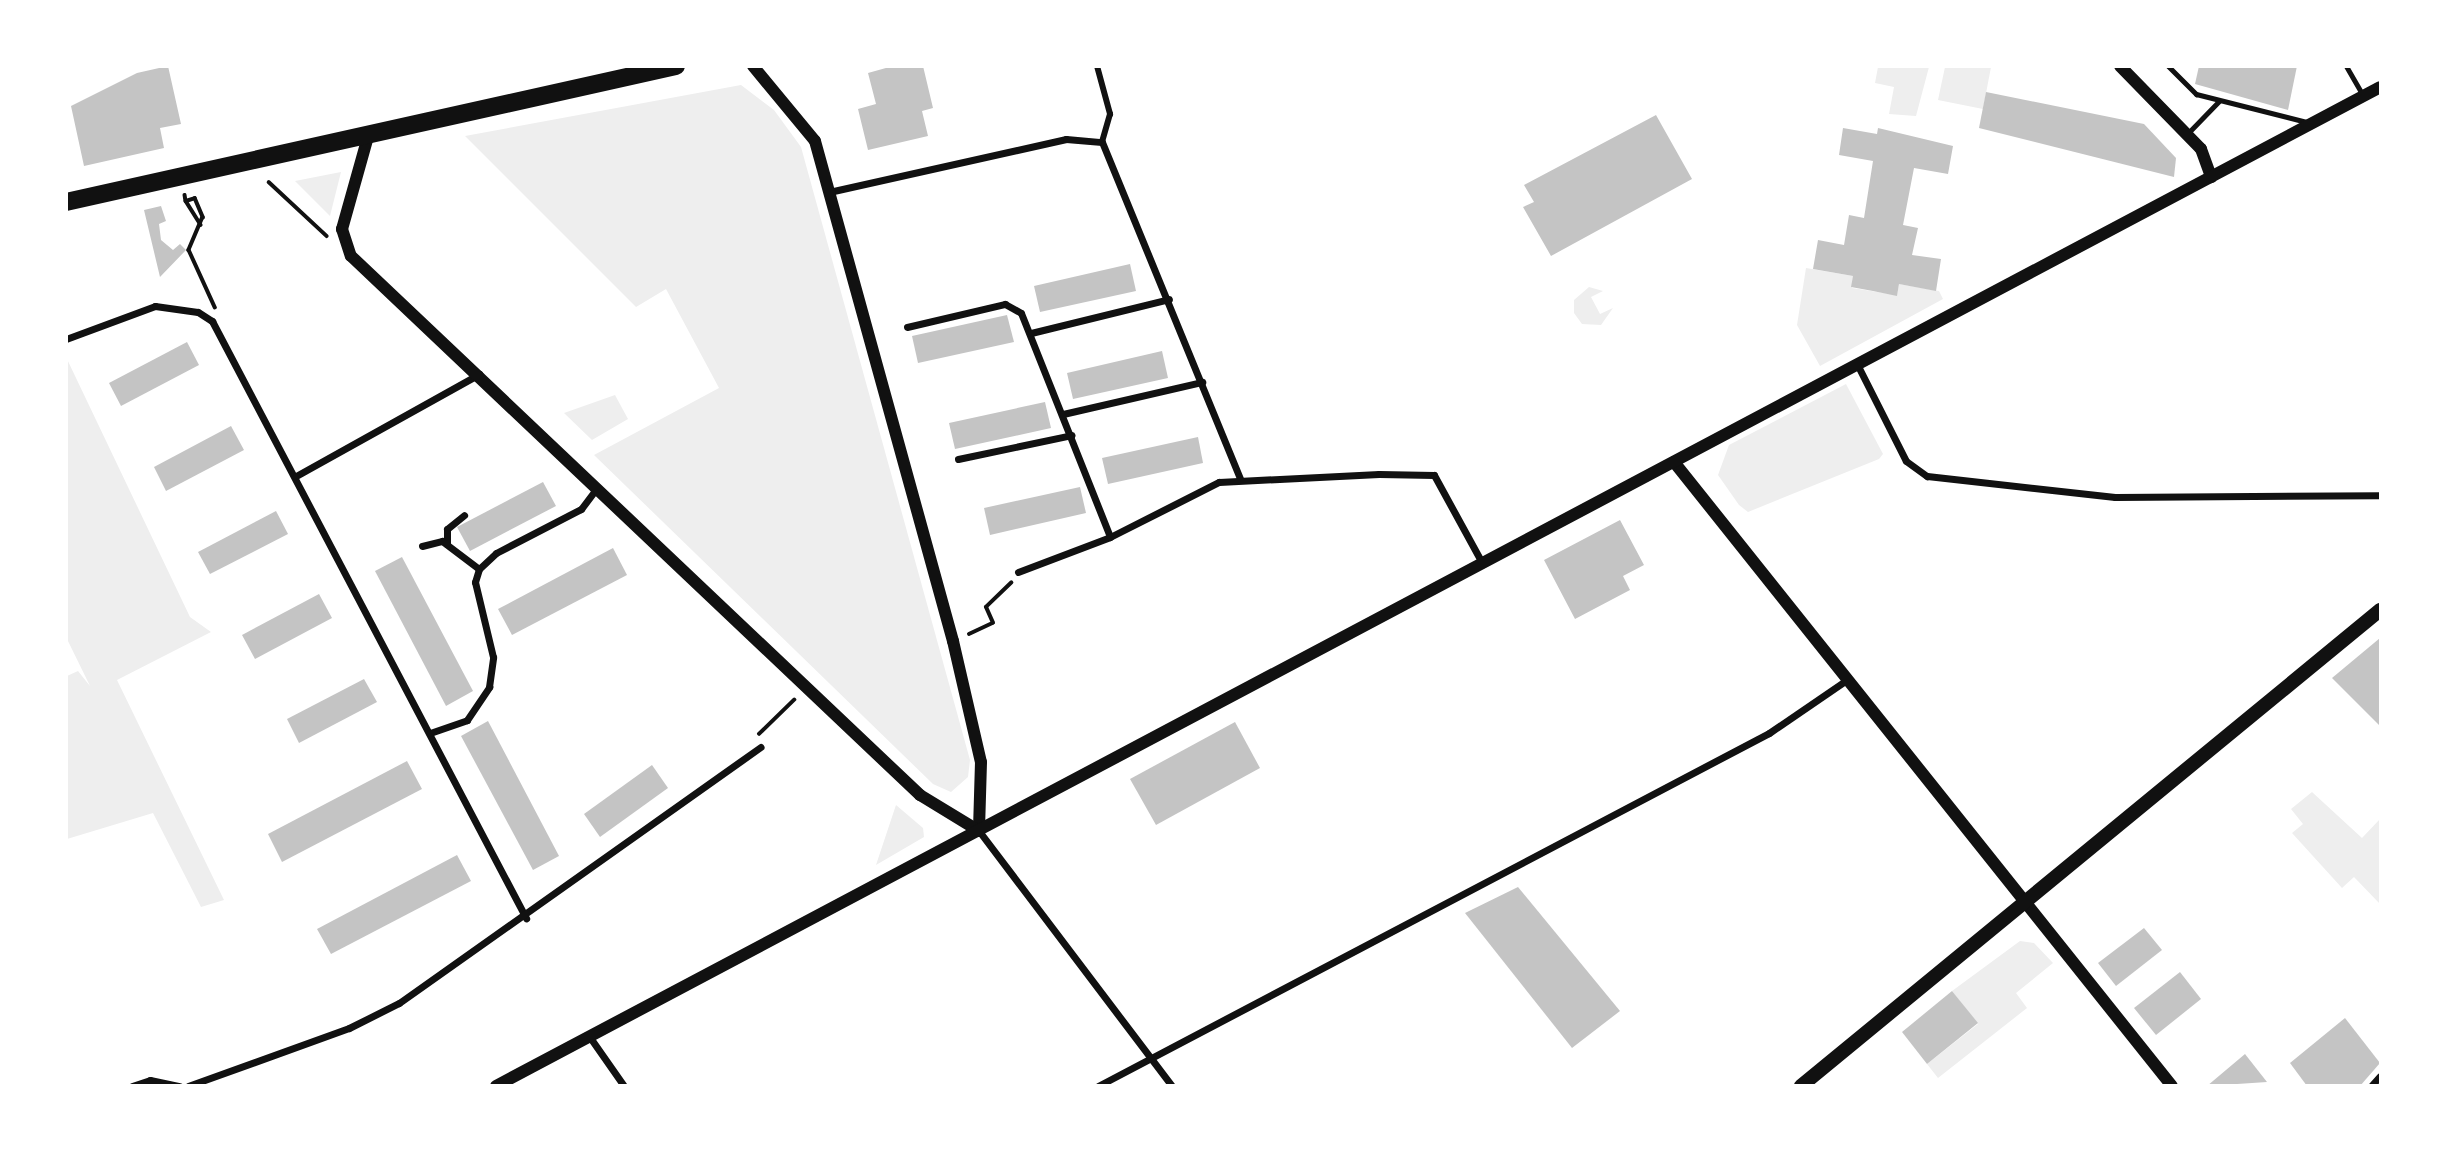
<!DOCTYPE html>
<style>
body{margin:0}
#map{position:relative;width:2447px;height:1152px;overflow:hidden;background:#fff;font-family:"PT Sans",sans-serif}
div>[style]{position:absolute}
.green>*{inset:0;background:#eee}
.building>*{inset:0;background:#c4c4c4}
.path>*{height:3.5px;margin:-1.75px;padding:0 1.75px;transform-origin:1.75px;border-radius:1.75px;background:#111}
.service>*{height:5px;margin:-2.5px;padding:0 2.5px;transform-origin:2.5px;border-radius:2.5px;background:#111}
.pedestrian>*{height:6px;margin:-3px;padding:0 3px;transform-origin:3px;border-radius:3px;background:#111}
.minor>*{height:7px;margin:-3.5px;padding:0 3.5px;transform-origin:3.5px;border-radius:3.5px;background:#111}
.tertiary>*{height:12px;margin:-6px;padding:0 6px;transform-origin:6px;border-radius:6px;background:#111}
.secondary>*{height:14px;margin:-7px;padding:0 7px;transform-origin:7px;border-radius:7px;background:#111}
.primary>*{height:18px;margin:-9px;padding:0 9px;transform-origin:9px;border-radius:9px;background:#111}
span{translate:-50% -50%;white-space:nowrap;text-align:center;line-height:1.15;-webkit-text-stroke:7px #fff;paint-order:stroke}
.frame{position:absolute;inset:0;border:68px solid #fff;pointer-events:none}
</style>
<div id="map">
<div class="green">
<i style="clip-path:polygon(1878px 67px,1929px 67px,1916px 116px,1889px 114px,1894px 87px,1875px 83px)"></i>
<i style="clip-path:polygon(1945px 67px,1991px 67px,1983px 109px,1938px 100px)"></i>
<i style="clip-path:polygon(741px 85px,774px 110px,801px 147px,970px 760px,968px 777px,951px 792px,933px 784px,594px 455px,719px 388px,666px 289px,636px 307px,465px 136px)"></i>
<i style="clip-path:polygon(341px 172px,330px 216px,295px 181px)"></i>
<i style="clip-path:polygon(1806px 268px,1853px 276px,1852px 288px,1897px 295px,1899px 284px,1939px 291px,1943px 299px,1820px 366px,1797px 325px)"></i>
<i style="clip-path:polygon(1589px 287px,1603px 291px,1591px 297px,1600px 314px,1613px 308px,1601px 325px,1582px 324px,1574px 313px,1574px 300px)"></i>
<i style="clip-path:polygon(66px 357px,190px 617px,211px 632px,117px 680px,224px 900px,201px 907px,153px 813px,67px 839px,67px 676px,78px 671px,90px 686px,67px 639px)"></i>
<i style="clip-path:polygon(1846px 384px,1883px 454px,1879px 459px,1748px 512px,1739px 505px,1718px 475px,1729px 445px)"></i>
<i style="clip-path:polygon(615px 395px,628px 419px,592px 440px,564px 413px)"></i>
<i style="clip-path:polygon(2312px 792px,2362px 838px,2380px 819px,2380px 904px,2354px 877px,2342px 888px,2292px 833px,2303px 824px,2291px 809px)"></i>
<i style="clip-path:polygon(896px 805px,923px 828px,924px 837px,876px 865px)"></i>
<i style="clip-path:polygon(2020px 941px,2034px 943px,2053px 963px,2016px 993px,2027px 1008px,1938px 1078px,1927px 1064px,1978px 1024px,1952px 991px)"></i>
</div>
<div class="building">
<i style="clip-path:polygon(168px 66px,181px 124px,160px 128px,164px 148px,84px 166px,71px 106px,137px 73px)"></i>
<i style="clip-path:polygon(893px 66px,923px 66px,933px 108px,922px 111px,928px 136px,868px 150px,858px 109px,876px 104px,868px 73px)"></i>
<i style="clip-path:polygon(2199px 66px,2297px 66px,2288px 110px,2195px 84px)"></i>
<i style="clip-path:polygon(1986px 92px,2144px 124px,2176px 158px,2174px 177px,1979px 128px)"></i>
<i style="clip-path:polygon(1656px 115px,1692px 179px,1551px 256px,1523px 207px,1534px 202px,1524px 185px)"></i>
<i style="clip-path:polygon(1843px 128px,1877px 134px,1878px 128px,1953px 146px,1948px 174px,1914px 168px,1903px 225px,1918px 228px,1912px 255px,1941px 259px,1936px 291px,1899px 284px,1897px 296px,1873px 291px,1851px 287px,1853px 276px,1813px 269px,1818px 240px,1844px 245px,1849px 215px,1864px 218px,1873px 161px,1839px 155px)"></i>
<i style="clip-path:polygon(161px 206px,166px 221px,159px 224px,161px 240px,173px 250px,180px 244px,186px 250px,160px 277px,144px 210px)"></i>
<i style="clip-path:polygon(1130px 264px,1136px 291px,1040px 312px,1034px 286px)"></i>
<i style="clip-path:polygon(1007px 315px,1014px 342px,918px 363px,912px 336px)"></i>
<i style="clip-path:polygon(187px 342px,199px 365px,121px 406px,109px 383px)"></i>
<i style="clip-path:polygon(1162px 351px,1168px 378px,1073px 399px,1067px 373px)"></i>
<i style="clip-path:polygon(1045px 402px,1051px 428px,955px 449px,949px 423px)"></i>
<i style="clip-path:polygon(231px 426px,244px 450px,166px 491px,154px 467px)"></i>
<i style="clip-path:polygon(1198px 437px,1203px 463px,1108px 484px,1102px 458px)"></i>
<i style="clip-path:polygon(543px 482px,556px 506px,470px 551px,457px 527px)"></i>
<i style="clip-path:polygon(1080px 487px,1086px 513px,990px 535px,984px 508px)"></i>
<i style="clip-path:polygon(276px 511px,288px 534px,210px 574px,198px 552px)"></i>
<i style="clip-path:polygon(1620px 520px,1644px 565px,1623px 576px,1630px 590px,1575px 619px,1544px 560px)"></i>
<i style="clip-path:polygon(613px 548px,627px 575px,512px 635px,498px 609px)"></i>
<i style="clip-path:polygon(402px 557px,473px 691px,446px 706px,375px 571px)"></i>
<i style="clip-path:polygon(319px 594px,332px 618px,255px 659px,242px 635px)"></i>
<i style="clip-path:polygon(2380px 638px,2380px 726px,2332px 678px)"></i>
<i style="clip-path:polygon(364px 679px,377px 702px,299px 743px,287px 719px)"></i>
<i style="clip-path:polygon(488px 721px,559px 856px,533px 870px,461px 736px)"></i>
<i style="clip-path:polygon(1235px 722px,1260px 768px,1156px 825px,1130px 779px)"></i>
<i style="clip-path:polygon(407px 761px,422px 789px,282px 862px,268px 834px)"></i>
<i style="clip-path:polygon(652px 765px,668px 788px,600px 837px,584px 814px)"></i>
<i style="clip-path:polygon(457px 855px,471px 881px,331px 954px,317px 929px)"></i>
<i style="clip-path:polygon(1518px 887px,1620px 1011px,1572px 1048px,1465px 913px)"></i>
<i style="clip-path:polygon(2144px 928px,2162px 950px,2116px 986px,2098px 963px)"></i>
<i style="clip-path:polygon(2180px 972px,2201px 999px,2156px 1035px,2134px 1008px)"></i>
<i style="clip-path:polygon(1952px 991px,1978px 1023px,1927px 1064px,1902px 1032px)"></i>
<i style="clip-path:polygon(2345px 1018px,2380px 1063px,2360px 1086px,2307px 1086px,2290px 1063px)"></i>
<i style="clip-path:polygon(2245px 1054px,2267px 1082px,2207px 1086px)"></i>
</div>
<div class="path">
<i style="left:269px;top:182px;width:79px;rotate:43deg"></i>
<i style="left:185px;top:195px;width:6px;rotate:81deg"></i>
<i style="left:186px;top:201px;width:9px;rotate:-18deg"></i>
<i style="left:195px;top:198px;width:21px;rotate:67deg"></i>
<i style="left:203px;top:217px;width:36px;rotate:113deg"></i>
<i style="left:189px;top:250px;width:63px;rotate:65.5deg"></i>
<i style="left:186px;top:201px;width:28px;rotate:58deg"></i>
<i style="left:969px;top:634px;width:26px;rotate:-25deg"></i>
<i style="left:993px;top:623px;width:17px;rotate:-114deg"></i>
<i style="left:986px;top:607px;width:35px;rotate:-44deg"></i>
<i style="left:759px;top:734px;width:49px;rotate:-44.2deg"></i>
</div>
<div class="service">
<i style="left:2168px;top:66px;width:40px;rotate:45deg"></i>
<i style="left:2196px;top:94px;width:114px;rotate:14.2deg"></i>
<i style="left:2346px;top:66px;width:34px;rotate:60deg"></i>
<i style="left:2187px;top:134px;width:46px;rotate:-45.9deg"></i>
</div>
<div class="pedestrian">
<i style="left:1097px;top:66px;width:50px;rotate:74.8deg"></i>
<i style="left:1110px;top:114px;width:29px;rotate:106deg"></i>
</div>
<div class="minor">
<i style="left:829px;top:192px;width:243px;rotate:-12.6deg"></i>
<i style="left:1066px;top:139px;width:36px;rotate:5deg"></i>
<i style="left:1102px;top:142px;width:364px;rotate:67.7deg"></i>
<i style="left:907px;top:327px;width:101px;rotate:-13.2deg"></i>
<i style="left:1005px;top:304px;width:18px;rotate:29deg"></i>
<i style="left:1021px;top:313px;width:241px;rotate:68.3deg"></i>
<i style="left:1031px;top:333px;width:142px;rotate:-13.8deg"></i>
<i style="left:66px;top:339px;width:95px;rotate:-20.3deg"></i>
<i style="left:155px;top:306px;width:43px;rotate:7.9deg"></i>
<i style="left:198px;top:312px;width:17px;rotate:33deg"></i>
<i style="left:212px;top:321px;width:675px;rotate:62.26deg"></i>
<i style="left:1858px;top:366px;width:106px;rotate:63.2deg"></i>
<i style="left:1906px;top:461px;width:26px;rotate:36deg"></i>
<i style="left:1927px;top:476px;width:189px;rotate:6.4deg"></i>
<i style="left:2115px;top:497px;width:265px;rotate:-0.4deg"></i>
<i style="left:1063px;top:414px;width:143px;rotate:-13deg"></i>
<i style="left:958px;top:459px;width:116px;rotate:-11.9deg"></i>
<i style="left:296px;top:476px;width:210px;rotate:-29.1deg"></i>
<i style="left:447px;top:544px;width:15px;rotate:-90deg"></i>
<i style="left:447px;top:529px;width:22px;rotate:-39deg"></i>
<i style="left:422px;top:546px;width:21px;rotate:-14deg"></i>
<i style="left:442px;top:541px;width:46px;rotate:37.1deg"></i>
<i style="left:1018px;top:572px;width:98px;rotate:-20.8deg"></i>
<i style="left:1110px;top:537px;width:122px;rotate:-26.8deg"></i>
<i style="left:1219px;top:482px;width:160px;rotate:-2.9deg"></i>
<i style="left:1379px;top:474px;width:55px;rotate:1deg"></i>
<i style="left:1434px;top:475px;width:98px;rotate:61.3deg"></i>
<i style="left:430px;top:733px;width:39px;rotate:-19deg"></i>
<i style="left:467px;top:720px;width:40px;rotate:-56deg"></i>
<i style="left:489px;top:687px;width:30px;rotate:-82deg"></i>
<i style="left:493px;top:657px;width:77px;rotate:-103.5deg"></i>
<i style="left:475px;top:582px;width:14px;rotate:-73deg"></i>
<i style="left:479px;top:569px;width:23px;rotate:-43deg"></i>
<i style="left:496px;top:553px;width:96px;rotate:-27.4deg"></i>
<i style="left:581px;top:509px;width:26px;rotate:-53deg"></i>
<i style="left:979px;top:831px;width:320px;rotate:52.9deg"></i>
<i style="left:589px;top:1036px;width:61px;rotate:55deg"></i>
<i style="left:132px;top:1086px;width:19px;rotate:-18deg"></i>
<i style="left:150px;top:1080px;width:30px;rotate:12deg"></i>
<i style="left:188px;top:1086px;width:171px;rotate:-19.8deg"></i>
<i style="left:349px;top:1028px;width:56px;rotate:-26.6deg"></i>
<i style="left:399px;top:1003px;width:443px;rotate:-35.3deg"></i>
<i style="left:1098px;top:1086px;width:758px;rotate:-27.75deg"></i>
<i style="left:1769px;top:733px;width:96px;rotate:-34.4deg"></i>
<i style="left:2371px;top:1086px;width:13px;rotate:-48deg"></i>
</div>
<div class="tertiary">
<i style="left:753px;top:66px;width:97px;rotate:50.4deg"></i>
<i style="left:815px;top:141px;width:519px;rotate:74.57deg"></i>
<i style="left:953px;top:641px;width:124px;rotate:77deg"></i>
<i style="left:981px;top:762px;width:69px;rotate:91.7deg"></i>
<i style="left:2120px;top:66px;width:116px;rotate:45.7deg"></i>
<i style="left:2201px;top:149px;width:30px;rotate:70deg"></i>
<i style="left:369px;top:133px;width:100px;rotate:105.7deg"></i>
<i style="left:342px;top:229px;width:28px;rotate:72deg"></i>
<i style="left:351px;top:256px;width:784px;rotate:43.45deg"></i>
<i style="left:920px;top:795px;width:69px;rotate:31.4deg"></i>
<i style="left:1674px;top:462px;width:798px;rotate:51.41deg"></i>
<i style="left:496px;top:1086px;width:2132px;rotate:-27.93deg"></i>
</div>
<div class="secondary">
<i style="left:1801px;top:1086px;width:750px;rotate:-39.42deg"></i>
</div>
<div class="primary">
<i style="left:66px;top:202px;width:625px;rotate:-12.57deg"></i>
</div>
<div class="frame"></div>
</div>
